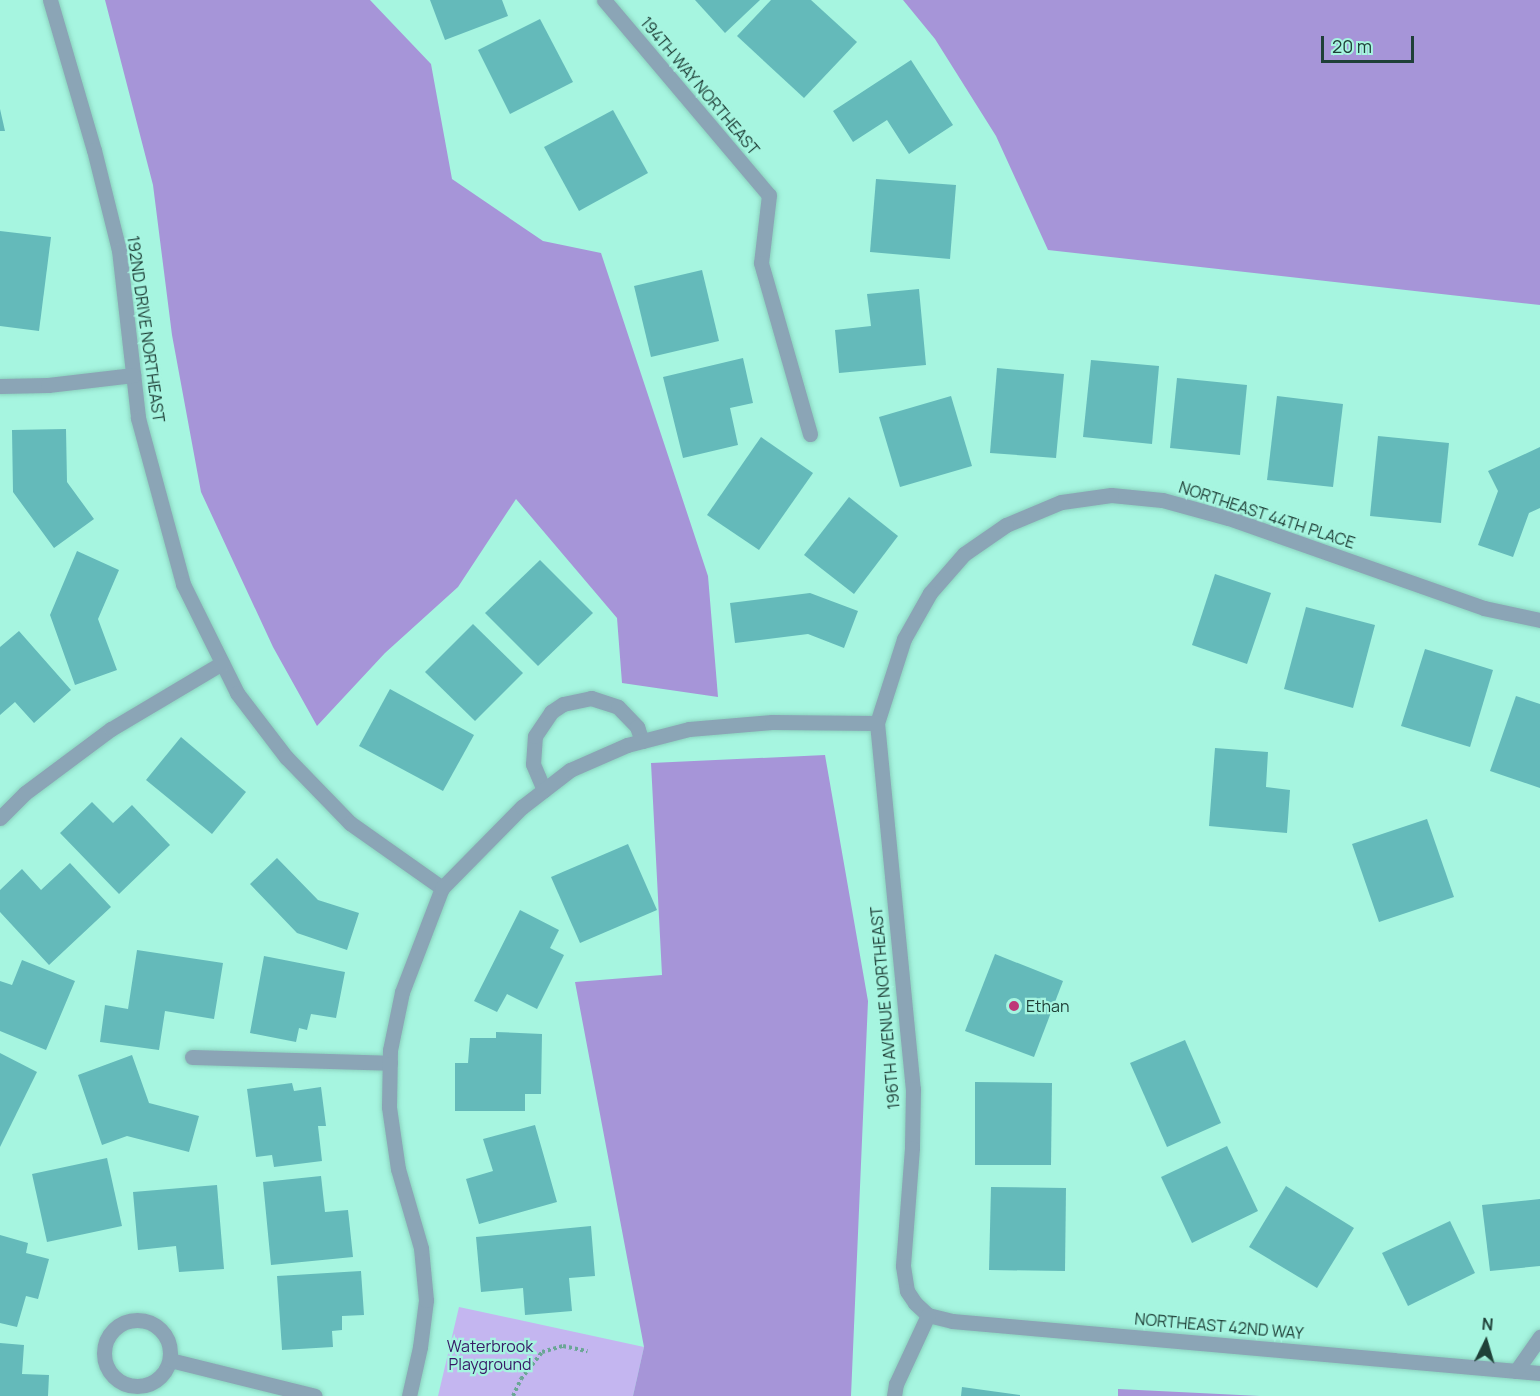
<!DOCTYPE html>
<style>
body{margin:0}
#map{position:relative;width:1540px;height:1396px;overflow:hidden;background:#a6f5e0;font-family:Manrope,sans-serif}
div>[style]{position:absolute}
.green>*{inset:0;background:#c4b6f0}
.forest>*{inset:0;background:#a695d8}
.building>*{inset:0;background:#64baba}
.path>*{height:4px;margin-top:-2px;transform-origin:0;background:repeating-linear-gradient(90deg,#6ba696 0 3px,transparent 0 6px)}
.roads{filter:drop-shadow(0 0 2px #8bd1be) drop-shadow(0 0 2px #8bd1be)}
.minor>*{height:15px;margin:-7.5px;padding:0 7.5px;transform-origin:7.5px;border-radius:7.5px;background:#8ba5b6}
.minor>.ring{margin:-7.5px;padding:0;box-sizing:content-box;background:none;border:15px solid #8ba5b6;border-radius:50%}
.dots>*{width:16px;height:16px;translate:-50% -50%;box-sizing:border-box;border:3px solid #a6f5e0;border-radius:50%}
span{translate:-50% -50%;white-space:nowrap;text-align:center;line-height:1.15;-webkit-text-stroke:4.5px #a6f5e0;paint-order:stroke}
.street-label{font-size:16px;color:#1f4038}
.poi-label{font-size:16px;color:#1f4038}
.left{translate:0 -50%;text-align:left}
.park-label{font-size:16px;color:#371966}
.north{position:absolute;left:1456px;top:1312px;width:60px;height:60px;-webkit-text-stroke:4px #a6f5e0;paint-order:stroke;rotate:5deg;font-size:16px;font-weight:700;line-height:24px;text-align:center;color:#1f4038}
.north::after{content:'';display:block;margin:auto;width:21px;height:27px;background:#1f4038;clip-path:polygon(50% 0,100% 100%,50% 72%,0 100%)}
.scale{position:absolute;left:1321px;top:36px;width:93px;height:27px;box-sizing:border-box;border:3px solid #1f4038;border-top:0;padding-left:8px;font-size:18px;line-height:21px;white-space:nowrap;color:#1f4038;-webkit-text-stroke:4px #a6f5e0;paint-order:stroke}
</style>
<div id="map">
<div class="green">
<i style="clip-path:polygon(459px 1307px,644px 1347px,633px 1396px,438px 1396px)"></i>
</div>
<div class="forest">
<i style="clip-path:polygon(105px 0,370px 0,431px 64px,452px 179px,543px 241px,601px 253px,708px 576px,718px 697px,622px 683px,617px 618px,516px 499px,458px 587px,385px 653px,317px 726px,273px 647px,201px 492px,172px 335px,153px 185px)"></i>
<i style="clip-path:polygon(903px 0,1540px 0,1540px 305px,1048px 250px,996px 136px,935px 39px)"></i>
<i style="clip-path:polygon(825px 755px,868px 1001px,851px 1396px,633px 1396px,644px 1347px,575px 982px,662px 975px,651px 763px)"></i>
<i style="clip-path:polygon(1118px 1389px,1260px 1396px,1118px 1396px)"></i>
</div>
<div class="building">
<i style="clip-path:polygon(430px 0,502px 0,508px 16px,445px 40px)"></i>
<i style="clip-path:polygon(695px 0,760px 0,725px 33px)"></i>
<i style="clip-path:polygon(771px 0,811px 0,857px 42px,804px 98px,737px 36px)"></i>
<i style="clip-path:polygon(540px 19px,573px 82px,510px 114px,478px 50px)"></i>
<i style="clip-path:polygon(911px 60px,953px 125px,909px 154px,887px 120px,853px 142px,833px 111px)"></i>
<i style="clip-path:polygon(0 109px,5px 131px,0 131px)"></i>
<i style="clip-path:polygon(613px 110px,648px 173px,579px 211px,544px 147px)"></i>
<i style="clip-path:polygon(876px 179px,956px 185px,950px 259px,870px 252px)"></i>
<i style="clip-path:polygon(0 231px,51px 237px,39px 331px,0 326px)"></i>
<i style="clip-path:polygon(702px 270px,719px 341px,651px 357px,634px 286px)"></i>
<i style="clip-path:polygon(919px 289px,926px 365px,839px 373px,835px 330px,871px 326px,867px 294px)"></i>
<i style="clip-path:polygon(743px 358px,753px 403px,730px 408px,738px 445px,683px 458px,663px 377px)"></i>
<i style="clip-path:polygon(1091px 360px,1159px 366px,1152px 444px,1083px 437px)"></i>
<i style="clip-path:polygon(997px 368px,1064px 374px,1056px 458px,990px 453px)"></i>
<i style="clip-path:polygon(1177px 378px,1247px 385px,1240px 455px,1170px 448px)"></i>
<i style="clip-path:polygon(951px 396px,972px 466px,900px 487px,879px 417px)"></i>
<i style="clip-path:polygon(1277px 396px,1343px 404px,1333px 487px,1267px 480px)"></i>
<i style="clip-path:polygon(66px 429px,67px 482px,94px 519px,54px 548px,13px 492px,12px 430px)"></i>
<i style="clip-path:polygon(1378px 436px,1449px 443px,1441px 523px,1370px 516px)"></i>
<i style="clip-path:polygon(761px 437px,813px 473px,759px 550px,707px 515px)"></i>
<i style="clip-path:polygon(1540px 447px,1540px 508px,1529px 513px,1513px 557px,1478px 545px,1498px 491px,1488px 471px)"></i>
<i style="clip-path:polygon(849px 497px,898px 536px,854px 594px,804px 555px)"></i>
<i style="clip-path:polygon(77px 551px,119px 570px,98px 619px,117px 670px,75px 685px,50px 615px)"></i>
<i style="clip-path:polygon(540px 560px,593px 613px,538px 666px,485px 613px)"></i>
<i style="clip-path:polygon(1215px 574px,1271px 593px,1247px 664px,1192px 645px)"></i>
<i style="clip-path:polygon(810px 593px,858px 611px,844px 648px,808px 634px,735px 643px,730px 603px)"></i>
<i style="clip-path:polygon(1306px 607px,1375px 625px,1353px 708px,1284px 689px)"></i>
<i style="clip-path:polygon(473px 624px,523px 673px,475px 721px,425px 672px)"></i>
<i style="clip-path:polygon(19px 631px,71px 690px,34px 723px,15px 702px,0 715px,0 647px)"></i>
<i style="clip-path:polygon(1425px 649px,1493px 670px,1470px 747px,1401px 726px)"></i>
<i style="clip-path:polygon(390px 689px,474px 735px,443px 791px,359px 746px)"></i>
<i style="clip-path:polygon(1516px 696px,1540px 704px,1540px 788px,1490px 771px)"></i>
<i style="clip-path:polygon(181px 737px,246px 792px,212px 834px,146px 780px)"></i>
<i style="clip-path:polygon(1215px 748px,1268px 752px,1266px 787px,1290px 790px,1287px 833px,1209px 826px)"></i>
<i style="clip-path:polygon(92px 802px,113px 823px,132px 805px,170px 845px,119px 894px,60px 833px)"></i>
<i style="clip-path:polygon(1427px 819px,1454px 897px,1379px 922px,1352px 844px)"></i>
<i style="clip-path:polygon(628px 844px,657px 910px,580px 943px,551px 877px)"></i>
<i style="clip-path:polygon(277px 858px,318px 900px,359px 913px,347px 950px,297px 933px,250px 884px)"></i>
<i style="clip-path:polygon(70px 863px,111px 907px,49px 965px,0 912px,0 890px,22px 869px,41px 890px)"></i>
<i style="clip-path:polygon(520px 910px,559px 930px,550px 948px,564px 955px,537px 1009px,507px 994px,497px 1012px,474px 1001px)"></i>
<i style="clip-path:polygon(137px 950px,223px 963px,214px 1019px,165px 1011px,159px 1050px,100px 1042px,105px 1005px,128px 1009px)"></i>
<i style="clip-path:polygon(995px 954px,1063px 981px,1034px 1057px,965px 1031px)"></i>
<i style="clip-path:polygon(264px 956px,345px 972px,336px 1018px,311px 1014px,307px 1030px,299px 1028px,296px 1042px,250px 1033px)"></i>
<i style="clip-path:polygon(22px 960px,75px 981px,46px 1050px,0 1031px,0 981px,12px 985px)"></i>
<i style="clip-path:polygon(496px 1032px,542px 1034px,541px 1094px,525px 1094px,525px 1111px,455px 1111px,455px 1063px,468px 1063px,470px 1038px,496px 1038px)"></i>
<i style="clip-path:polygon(1185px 1040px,1221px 1123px,1167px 1147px,1130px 1063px)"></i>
<i style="clip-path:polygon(0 1053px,37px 1072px,0 1147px)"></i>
<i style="clip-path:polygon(132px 1055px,149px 1103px,199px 1116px,189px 1152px,127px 1136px,102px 1145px,78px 1075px)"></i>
<i style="clip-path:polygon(975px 1082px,1052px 1083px,1051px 1165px,975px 1165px)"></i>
<i style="clip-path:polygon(292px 1083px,294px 1091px,321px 1087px,326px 1126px,318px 1126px,322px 1161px,274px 1167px,272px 1155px,256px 1157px,247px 1089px)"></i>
<i style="clip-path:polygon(535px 1125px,557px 1202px,479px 1224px,466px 1179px,493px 1171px,483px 1139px)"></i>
<i style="clip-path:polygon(1227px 1146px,1258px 1211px,1192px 1243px,1161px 1177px)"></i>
<i style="clip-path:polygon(107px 1158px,122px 1226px,47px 1242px,32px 1174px)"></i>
<i style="clip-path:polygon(321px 1176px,325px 1212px,348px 1210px,353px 1257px,271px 1265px,263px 1182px)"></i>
<i style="clip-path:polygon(217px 1185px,224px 1269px,179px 1272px,176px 1246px,138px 1250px,133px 1192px)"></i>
<i style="clip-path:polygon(1286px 1186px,1354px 1228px,1317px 1288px,1249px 1247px)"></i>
<i style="clip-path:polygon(991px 1187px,1066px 1188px,1065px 1271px,989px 1270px)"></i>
<i style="clip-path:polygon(1540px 1199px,1540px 1266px,1490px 1271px,1482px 1205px)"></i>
<i style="clip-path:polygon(1450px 1221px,1475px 1273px,1408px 1306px,1382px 1253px)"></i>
<i style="clip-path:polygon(591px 1226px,595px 1276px,569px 1278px,572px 1311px,525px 1315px,523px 1288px,481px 1292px,476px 1237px)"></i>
<i style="clip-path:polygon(0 1235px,28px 1243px,26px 1253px,49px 1259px,38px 1299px,26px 1296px,17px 1327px,0 1323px)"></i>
<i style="clip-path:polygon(361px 1271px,364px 1315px,342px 1316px,342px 1330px,332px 1331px,333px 1347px,282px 1350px,277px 1276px)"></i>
<i style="clip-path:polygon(0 1343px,24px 1345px,22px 1374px,49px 1375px,48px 1396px,0 1396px)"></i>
<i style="clip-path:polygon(962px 1387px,1020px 1395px,1020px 1396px,961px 1396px)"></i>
</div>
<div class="path">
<i style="left:513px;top:1396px;width:19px;rotate:-65deg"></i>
<i style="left:521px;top:1379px;width:34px;rotate:-52deg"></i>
<i style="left:542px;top:1352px;width:22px;rotate:-16deg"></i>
<i style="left:563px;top:1346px;width:25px;rotate:12deg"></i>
</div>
<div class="roads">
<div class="minor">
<i style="left:50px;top:0;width:156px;rotate:73.7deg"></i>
<i style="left:94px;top:150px;width:103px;rotate:76deg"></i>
<i style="left:119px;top:250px;width:169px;rotate:83.5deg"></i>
<i style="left:138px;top:418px;width:172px;rotate:74.8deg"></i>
<i style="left:183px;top:584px;width:122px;rotate:63.6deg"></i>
<i style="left:237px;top:693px;width:81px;rotate:52.6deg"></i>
<i style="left:286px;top:757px;width:92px;rotate:45.9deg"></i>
<i style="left:350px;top:823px;width:113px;rotate:35.2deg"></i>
<i style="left:604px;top:0;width:255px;rotate:49.8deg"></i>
<i style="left:769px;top:195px;width:68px;rotate:96.7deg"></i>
<i style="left:761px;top:263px;width:178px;rotate:74deg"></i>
<i style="left:0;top:386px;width:48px;rotate:-1.2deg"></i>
<i style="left:48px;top:385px;width:86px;rotate:-6.7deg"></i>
<i style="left:1540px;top:620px;width:57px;rotate:-167.9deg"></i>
<i style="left:1484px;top:608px;width:271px;rotate:-160.6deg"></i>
<i style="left:1228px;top:518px;width:68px;rotate:-164.7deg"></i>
<i style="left:1162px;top:500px;width:51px;rotate:-174.4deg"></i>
<i style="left:1111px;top:495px;width:50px;rotate:172deg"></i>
<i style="left:1061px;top:502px;width:60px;rotate:157.3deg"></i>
<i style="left:1006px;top:525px;width:51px;rotate:145.4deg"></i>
<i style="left:964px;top:554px;width:52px;rotate:131.1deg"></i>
<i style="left:930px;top:593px;width:53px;rotate:119.5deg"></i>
<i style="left:904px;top:639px;width:88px;rotate:107.8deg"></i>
<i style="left:877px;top:723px;width:368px;rotate:84.4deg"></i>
<i style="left:913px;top:1089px;width:59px;rotate:91deg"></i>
<i style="left:912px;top:1148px;width:118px;rotate:94.4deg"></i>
<i style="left:903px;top:1266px;width:25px;rotate:81deg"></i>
<i style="left:907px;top:1291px;width:14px;rotate:56deg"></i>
<i style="left:915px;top:1303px;width:18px;rotate:43deg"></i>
<i style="left:928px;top:1315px;width:25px;rotate:14deg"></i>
<i style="left:952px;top:1321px;width:590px;rotate:5.05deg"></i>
<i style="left:544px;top:790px;width:28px;rotate:-113deg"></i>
<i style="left:533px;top:764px;width:28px;rotate:-86deg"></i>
<i style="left:535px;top:736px;width:29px;rotate:-56deg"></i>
<i style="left:551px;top:712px;width:14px;rotate:-34deg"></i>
<i style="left:563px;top:704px;width:29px;rotate:-12deg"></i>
<i style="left:591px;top:698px;width:28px;rotate:18deg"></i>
<i style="left:618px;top:707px;width:28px;rotate:46deg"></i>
<i style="left:637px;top:727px;width:15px;rotate:70deg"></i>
<i style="left:0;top:818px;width:35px;rotate:-45deg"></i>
<i style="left:25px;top:793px;width:107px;rotate:-36.7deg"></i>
<i style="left:111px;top:729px;width:129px;rotate:-30.7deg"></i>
<i style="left:192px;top:1057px;width:198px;rotate:1.7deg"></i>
<i class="ring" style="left:104px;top:1320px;width:51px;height:51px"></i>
<i style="left:170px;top:1360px;width:149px;rotate:13.9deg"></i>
<i style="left:1516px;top:1371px;width:42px;rotate:-54.8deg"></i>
<i style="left:409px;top:1396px;width:50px;rotate:-77.3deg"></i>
<i style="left:420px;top:1347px;width:47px;rotate:-82.7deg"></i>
<i style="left:426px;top:1300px;width:52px;rotate:-95.5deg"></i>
<i style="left:421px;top:1248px;width:82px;rotate:-106.2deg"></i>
<i style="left:398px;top:1169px;width:63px;rotate:-98.3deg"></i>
<i style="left:389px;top:1107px;width:57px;rotate:-89deg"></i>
<i style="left:390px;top:1050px;width:59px;rotate:-78.3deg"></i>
<i style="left:402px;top:992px;width:111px;rotate:-69deg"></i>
<i style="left:442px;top:888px;width:114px;rotate:-45.4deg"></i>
<i style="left:522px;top:807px;width:61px;rotate:-37.6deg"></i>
<i style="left:570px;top:770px;width:62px;rotate:-23.7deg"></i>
<i style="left:627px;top:745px;width:64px;rotate:-14.5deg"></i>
<i style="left:689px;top:729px;width:83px;rotate:-4.8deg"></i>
<i style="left:772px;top:722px;width:105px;rotate:0.5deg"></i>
<i style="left:894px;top:1396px;width:12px;rotate:-81deg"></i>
<i style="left:896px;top:1384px;width:76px;rotate:-65.1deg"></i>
</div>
</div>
<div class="dots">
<i style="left:1014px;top:1006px;background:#be3778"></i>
</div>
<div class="street-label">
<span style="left:700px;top:86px;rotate:50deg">194TH WAY NORTHEAST</span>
<span style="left:146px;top:329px;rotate:82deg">192ND DRIVE NORTHEAST</span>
<span style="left:1267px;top:515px;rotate:18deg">NORTHEAST 44TH PLACE</span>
<span style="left:885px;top:1008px;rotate:-95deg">196TH AVENUE NORTHEAST</span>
<span style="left:1219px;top:1326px;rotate:5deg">NORTHEAST 42ND WAY</span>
</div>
<div class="poi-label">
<span class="left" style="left:1026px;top:1006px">Ethan</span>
</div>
<div class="park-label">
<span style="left:490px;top:1355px">Waterbrook<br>Playground</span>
</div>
<div class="north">N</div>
<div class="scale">20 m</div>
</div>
